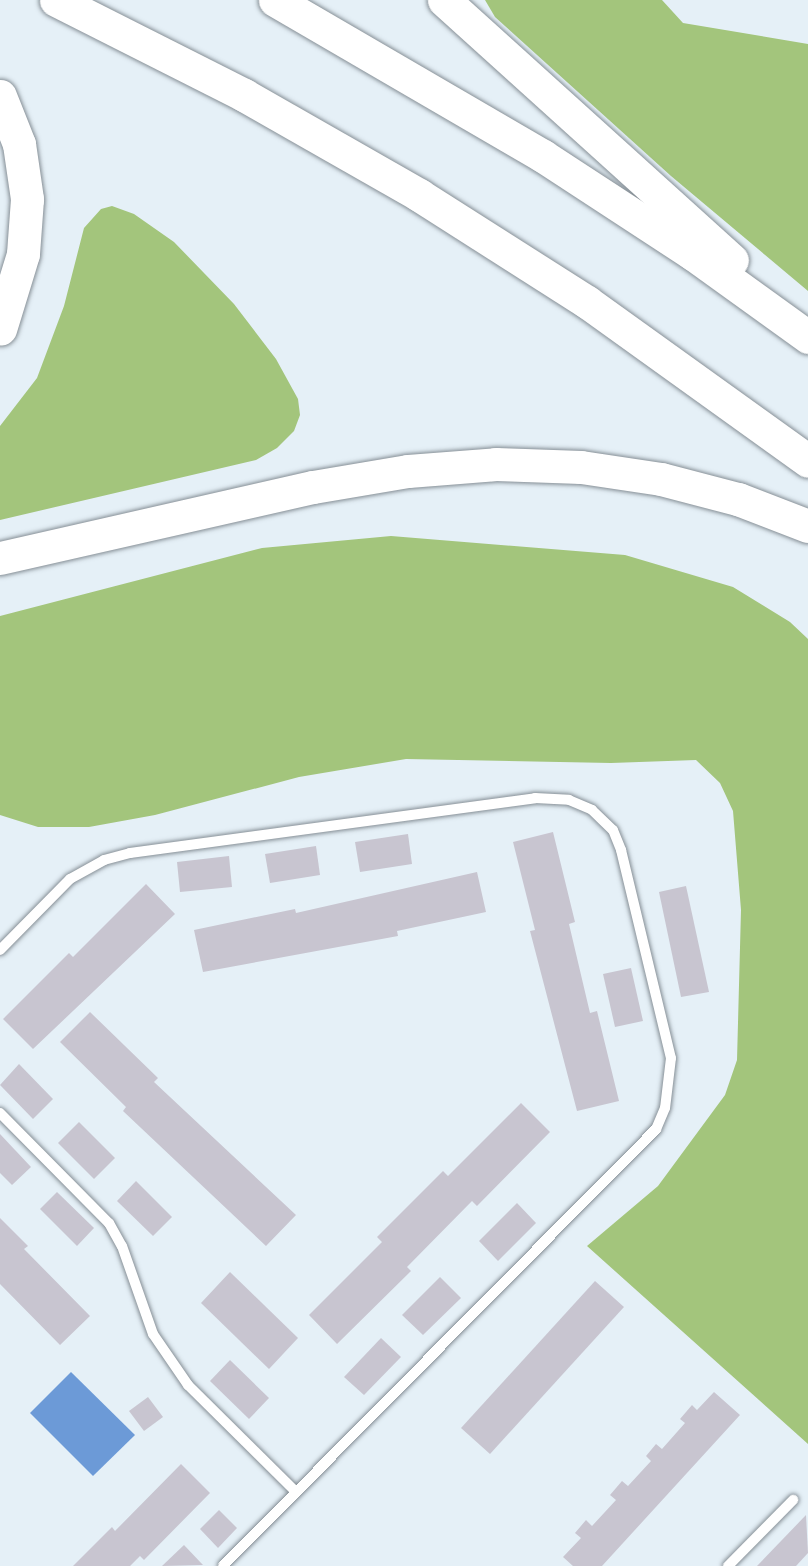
<!DOCTYPE html>
<style>
body{margin:0}
#map{position:relative;width:808px;height:1566px;overflow:hidden;background:#e5f0f7;font-family:Karla,sans-serif}
div>[style]{position:absolute}
.forest>*{inset:0;background:#a3c57c}
.water>*{inset:0;background:#6c9ad7}
.building>*{inset:0;background:#c8c5d0}
.roads{filter:drop-shadow(0 0 2px #868f96) drop-shadow(0 0 2px #868f96)}
.service>*{height:10px;margin:-5px;padding:0 5px;transform-origin:5px;border-radius:5px;background:#fff}
.motorway>*{height:33px;margin:-16.5px;padding:0 16.5px;transform-origin:16.5px;border-radius:16.5px;background:#fff}
span{translate:-50% -50%;white-space:nowrap;text-align:center;line-height:1.15;-webkit-text-stroke:6px #e5f0f7;paint-order:stroke}
</style>
<div id="map">
<div class="forest">
<i style="clip-path:polygon(485px 0,662px 0,683px 23px,808px 44px,808px 291px,671px 176px,495px 17px)"></i>
<i style="clip-path:polygon(112px 206px,134px 214px,174px 242px,234px 304px,276px 359px,298px 399px,300px 415px,294px 431px,277px 448px,256px 460px,0 520px,0 426px,37px 378px,64px 306px,84px 228px,101px 209px)"></i>
<i style="clip-path:polygon(391px 536px,625px 555px,733px 587px,790px 622px,808px 639px,808px 1444px,587px 1246px,658px 1186px,725px 1095px,737px 1060px,741px 910px,733px 811px,720px 783px,696px 760px,611px 763px,406px 759px,299px 777px,155px 815px,89px 827px,38px 827px,0 815px,0 616px,262px 548px)"></i>
</div>
<div class="water">
<i style="clip-path:polygon(71px 1372px,135px 1435px,93px 1476px,30px 1413px)"></i>
</div>
<div class="building">
<i style="clip-path:polygon(553px 832px,575px 922px,569px 924px,590px 1013px,597px 1011px,619px 1101px,577px 1111px,530px 931px,535px 930px,513px 842px)"></i>
<i style="clip-path:polygon(408px 834px,412px 864px,360px 872px,355px 842px)"></i>
<i style="clip-path:polygon(316px 846px,320px 875px,270px 883px,265px 854px)"></i>
<i style="clip-path:polygon(229px 856px,232px 887px,180px 892px,177px 862px)"></i>
<i style="clip-path:polygon(477px 872px,486px 912px,397px 931px,398px 936px,203px 972px,194px 930px,295px 909px,296px 913px)"></i>
<i style="clip-path:polygon(146px 884px,175px 914px,33px 1049px,3px 1019px,69px 953px,73px 957px)"></i>
<i style="clip-path:polygon(686px 886px,709px 992px,681px 997px,659px 892px)"></i>
<i style="clip-path:polygon(631px 968px,643px 1021px,615px 1027px,603px 974px)"></i>
<i style="clip-path:polygon(90px 1012px,158px 1078px,154px 1082px,296px 1215px,266px 1246px,123px 1111px,126px 1107px,60px 1042px)"></i>
<i style="clip-path:polygon(19px 1064px,53px 1099px,33px 1119px,0 1085px)"></i>
<i style="clip-path:polygon(521px 1103px,550px 1132px,477px 1206px,472px 1201px,407px 1267px,411px 1271px,337px 1344px,309px 1315px,382px 1242px,377px 1237px,443px 1171px,448px 1176px)"></i>
<i style="clip-path:polygon(79px 1122px,115px 1158px,94px 1179px,58px 1143px)"></i>
<i style="clip-path:polygon(0 1134px,31px 1167px,12px 1185px,0 1173px)"></i>
<i style="clip-path:polygon(136px 1181px,172px 1217px,153px 1236px,117px 1201px)"></i>
<i style="clip-path:polygon(57px 1192px,94px 1228px,77px 1246px,40px 1209px)"></i>
<i style="clip-path:polygon(517px 1203px,536px 1223px,498px 1261px,479px 1241px)"></i>
<i style="clip-path:polygon(0 1218px,28px 1246px,24px 1249px,90px 1316px,60px 1345px,0 1284px)"></i>
<i style="clip-path:polygon(230px 1272px,298px 1338px,269px 1369px,201px 1303px)"></i>
<i style="clip-path:polygon(440px 1277px,461px 1298px,423px 1335px,402px 1315px)"></i>
<i style="clip-path:polygon(595px 1281px,624px 1307px,490px 1454px,461px 1428px)"></i>
<i style="clip-path:polygon(381px 1338px,401px 1357px,364px 1395px,344px 1377px)"></i>
<i style="clip-path:polygon(230px 1360px,269px 1398px,249px 1419px,210px 1381px)"></i>
<i style="clip-path:polygon(714px 1392px,740px 1415px,602px 1566px,573px 1566px,563px 1557px,581px 1538px,575px 1533px,586px 1520px,592px 1526px,616px 1500px,610px 1495px,622px 1481px,628px 1486px,651px 1461px,646px 1456px,656px 1444px,662px 1449px,685px 1423px,680px 1419px,692px 1405px,697px 1410px)"></i>
<i style="clip-path:polygon(148px 1397px,163px 1417px,144px 1431px,129px 1411px)"></i>
<i style="clip-path:polygon(181px 1464px,210px 1493px,144px 1560px,140px 1556px,130px 1566px,73px 1566px,112px 1527px,115px 1531px)"></i>
<i style="clip-path:polygon(219px 1510px,237px 1528px,218px 1548px,200px 1529px)"></i>
<i style="clip-path:polygon(806px 1515px,808px 1553px,796px 1566px,757px 1566px)"></i>
<i style="clip-path:polygon(184px 1545px,203px 1565px,162px 1566px)"></i>
</div>
<div class="roads">
<div class="service">
<i style="left:0;top:950px;width:100px;rotate:-45.4deg"></i>
<i style="left:70px;top:879px;width:39px;rotate:-29deg"></i>
<i style="left:104px;top:860px;width:27px;rotate:-15deg"></i>
<i style="left:130px;top:853px;width:409px;rotate:-7.7deg"></i>
<i style="left:535px;top:798px;width:34px;rotate:3deg"></i>
<i style="left:569px;top:800px;width:25px;rotate:23deg"></i>
<i style="left:592px;top:810px;width:29px;rotate:44deg"></i>
<i style="left:613px;top:830px;width:22px;rotate:68deg"></i>
<i style="left:621px;top:850px;width:214px;rotate:76.5deg"></i>
<i style="left:671px;top:1058px;width:50px;rotate:96.8deg"></i>
<i style="left:665px;top:1108px;width:23px;rotate:113deg"></i>
<i style="left:656px;top:1129px;width:615px;rotate:134.74deg"></i>
<i style="left:0;top:1113px;width:155px;rotate:45.3deg"></i>
<i style="left:109px;top:1223px;width:26px;rotate:61deg"></i>
<i style="left:122px;top:1246px;width:93px;rotate:70.6deg"></i>
<i style="left:153px;top:1334px;width:62px;rotate:55.5deg"></i>
<i style="left:188px;top:1385px;width:152px;rotate:44.7deg"></i>
<i style="left:728px;top:1566px;width:93px;rotate:-45.4deg"></i>
</div>
<div class="motorway">
<i style="left:56px;top:0;width:211px;rotate:26.8deg"></i>
<i style="left:244px;top:95px;width:202px;rotate:29.7deg"></i>
<i style="left:419px;top:195px;width:199px;rotate:32.5deg"></i>
<i style="left:587px;top:302px;width:272px;rotate:35.7deg"></i>
<i style="left:275px;top:0;width:310px;rotate:30.2deg"></i>
<i style="left:543px;top:156px;width:179px;rotate:33.2deg"></i>
<i style="left:693px;top:254px;width:142px;rotate:35.8deg"></i>
<i style="left:444px;top:0;width:388px;rotate:42.1deg"></i>
<i style="left:0;top:96px;width:52px;rotate:68.4deg"></i>
<i style="left:19px;top:144px;width:56px;rotate:81.7deg"></i>
<i style="left:27px;top:199px;width:55px;rotate:94.2deg"></i>
<i style="left:23px;top:254px;width:78px;rotate:107deg"></i>
<i style="left:0;top:558px;width:321px;rotate:-12.8deg"></i>
<i style="left:313px;top:487px;width:96px;rotate:-9.6deg"></i>
<i style="left:408px;top:471px;width:88px;rotate:-4.5deg"></i>
<i style="left:496px;top:464px;width:85px;rotate:2deg"></i>
<i style="left:581px;top:467px;width:81px;rotate:8.5deg"></i>
<i style="left:661px;top:479px;width:80px;rotate:14.6deg"></i>
<i style="left:738px;top:499px;width:75px;rotate:21.1deg"></i>
</div>
</div>
</div>
